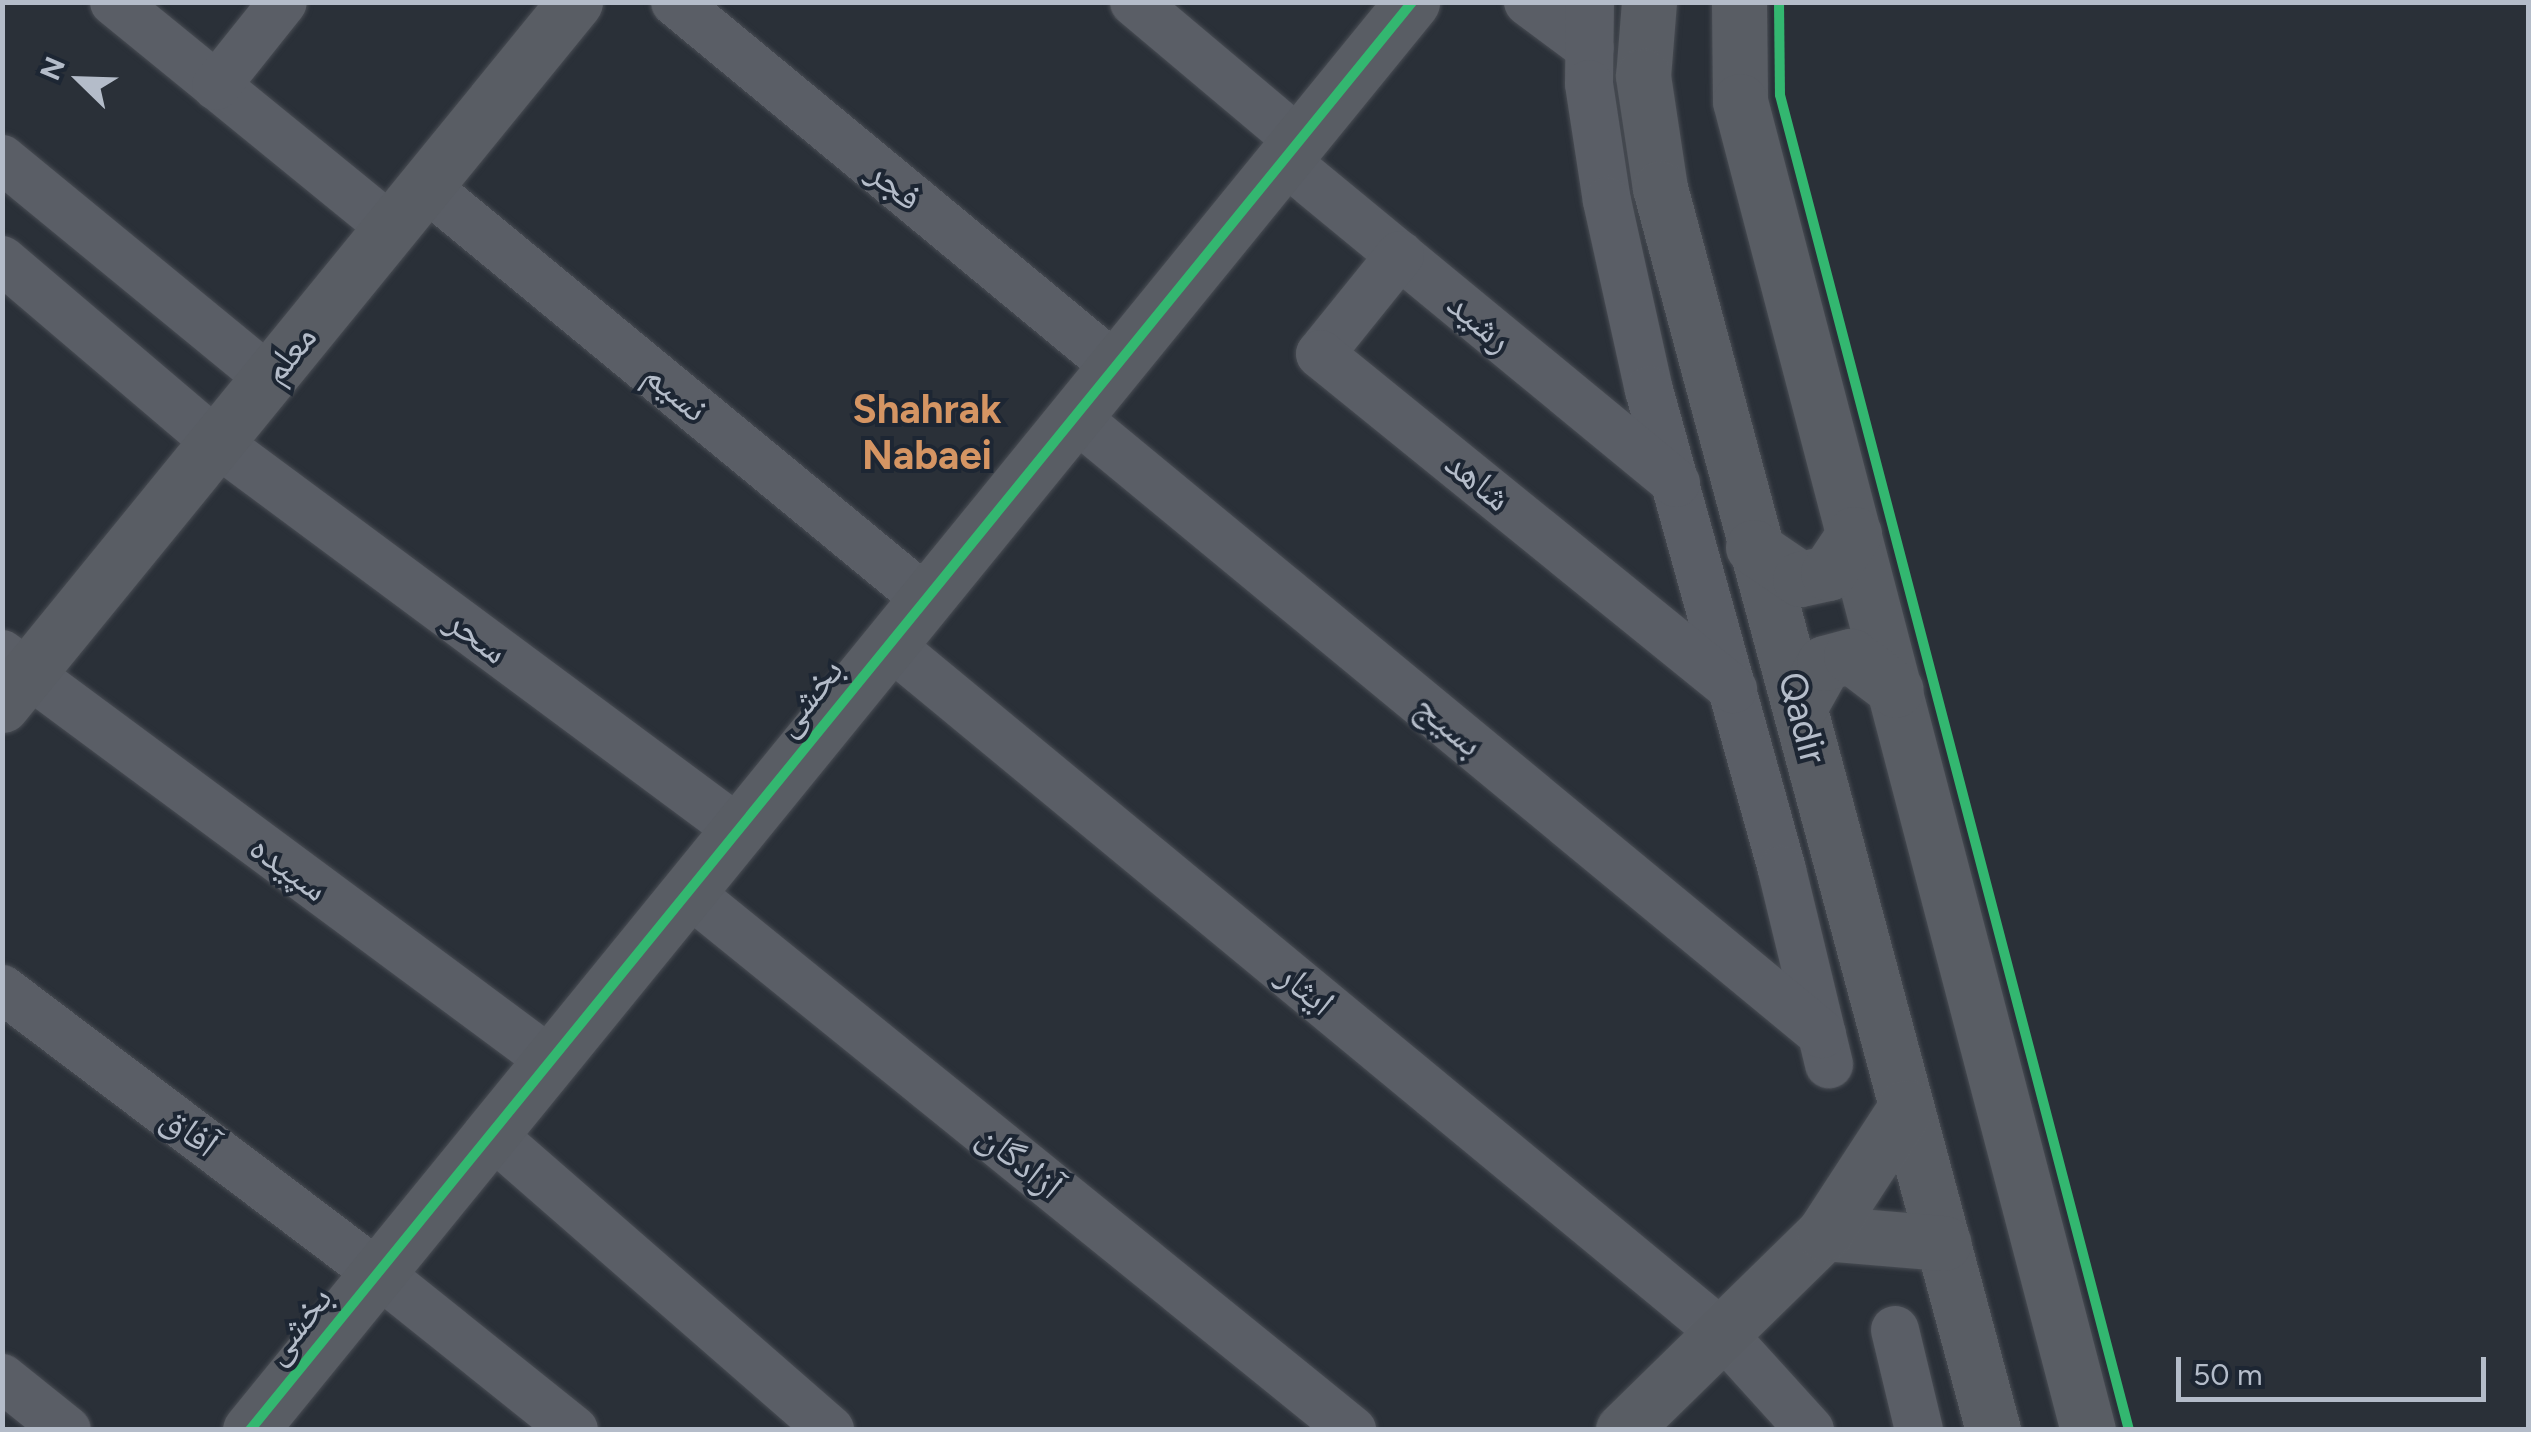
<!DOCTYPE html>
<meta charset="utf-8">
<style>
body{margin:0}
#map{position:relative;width:2531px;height:1432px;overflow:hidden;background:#2a3038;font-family:Figtree,"Noto Naskh Arabic",sans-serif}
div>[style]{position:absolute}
.roads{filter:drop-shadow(0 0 2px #484c53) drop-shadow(0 0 2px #484c53)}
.street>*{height:48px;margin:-24px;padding:0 24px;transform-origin:24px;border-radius:24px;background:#5a5e66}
.secondary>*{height:55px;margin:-27.5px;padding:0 27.5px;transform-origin:27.5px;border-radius:27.5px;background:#595d64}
.cycleway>*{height:10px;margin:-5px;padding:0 5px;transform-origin:5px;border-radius:5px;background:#33b770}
span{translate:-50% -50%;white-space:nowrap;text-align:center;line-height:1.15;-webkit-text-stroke:8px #1d2633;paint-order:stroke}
.street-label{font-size:38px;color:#b4bcc9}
.neighbourhood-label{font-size:40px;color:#d59563;font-weight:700}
.frame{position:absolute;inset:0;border:5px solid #b4bcc9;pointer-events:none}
.north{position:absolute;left:30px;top:30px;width:100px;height:100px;-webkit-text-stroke:8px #1d2633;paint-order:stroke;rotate:293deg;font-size:28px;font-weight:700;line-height:40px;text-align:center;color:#b4bcc9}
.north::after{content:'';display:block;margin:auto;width:35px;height:45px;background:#b4bcc9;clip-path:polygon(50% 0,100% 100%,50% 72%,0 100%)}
.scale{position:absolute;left:2176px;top:1357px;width:310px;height:45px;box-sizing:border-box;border:5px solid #b4bcc9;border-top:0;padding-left:12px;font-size:30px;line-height:35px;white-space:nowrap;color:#b4bcc9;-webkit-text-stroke:8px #1d2633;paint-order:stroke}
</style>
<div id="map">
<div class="roads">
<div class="street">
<i style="left:114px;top:2px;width:357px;rotate:39.2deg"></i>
<i style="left:675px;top:2px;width:572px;rotate:39.61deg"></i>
<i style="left:1134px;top:2px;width:216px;rotate:40.1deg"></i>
<i style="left:1528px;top:2px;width:77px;rotate:36.6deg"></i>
<i style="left:1590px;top:2px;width:82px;rotate:90.7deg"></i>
<i style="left:1589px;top:84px;width:118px;rotate:81.3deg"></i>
<i style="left:1607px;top:201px;width:194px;rotate:77.5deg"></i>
<i style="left:1649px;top:390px;width:498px;rotate:74.5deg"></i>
<i style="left:1782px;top:870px;width:200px;rotate:76.4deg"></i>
<i style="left:216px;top:86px;width:107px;rotate:-51.4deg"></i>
<i style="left:2px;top:159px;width:345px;rotate:39.4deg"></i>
<i style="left:1284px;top:160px;width:508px;rotate:39.49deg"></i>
<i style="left:425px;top:186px;width:649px;rotate:39.5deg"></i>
<i style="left:1400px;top:255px;width:127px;rotate:128.9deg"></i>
<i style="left:1320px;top:354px;width:532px;rotate:39.05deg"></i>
<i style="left:2px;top:260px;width:281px;rotate:40.4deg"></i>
<i style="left:216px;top:442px;width:651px;rotate:36.57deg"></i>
<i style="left:1075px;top:417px;width:969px;rotate:39.56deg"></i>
<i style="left:890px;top:645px;width:1080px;rotate:39.59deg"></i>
<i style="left:1722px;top:1333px;width:131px;rotate:47.8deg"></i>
<i style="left:2px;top:654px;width:683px;rotate:36.55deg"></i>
<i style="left:688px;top:892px;width:855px;rotate:39.02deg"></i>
<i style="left:2px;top:989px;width:471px;rotate:37.1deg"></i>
<i style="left:378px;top:1273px;width:251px;rotate:38.7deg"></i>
<i style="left:491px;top:1134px;width:450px;rotate:41.1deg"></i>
<i style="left:1895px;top:1330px;width:103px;rotate:76.5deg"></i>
<i style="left:2px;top:1378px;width:83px;rotate:38.7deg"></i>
</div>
<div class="secondary">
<i style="left:1649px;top:2px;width:74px;rotate:94.6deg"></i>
<i style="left:1643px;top:76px;width:113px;rotate:81.4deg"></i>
<i style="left:1660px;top:188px;width:1286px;rotate:74.99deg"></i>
<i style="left:1739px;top:2px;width:99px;rotate:89.4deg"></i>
<i style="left:1740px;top:101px;width:1374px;rotate:75.33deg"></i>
<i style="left:1753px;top:547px;width:57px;rotate:34.2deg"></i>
<i style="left:1800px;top:579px;width:29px;rotate:-12deg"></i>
<i style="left:1828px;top:573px;width:47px;rotate:-56.3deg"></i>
<i style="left:2px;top:705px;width:907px;rotate:-50.82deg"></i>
<i style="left:1800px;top:706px;width:49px;rotate:-60.8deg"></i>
<i style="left:1824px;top:663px;width:28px;rotate:-15deg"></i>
<i style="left:1851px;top:656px;width:56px;rotate:37.1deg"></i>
<i style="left:1824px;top:1233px;width:120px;rotate:4.8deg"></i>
<i style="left:250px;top:1430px;width:1841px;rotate:-50.86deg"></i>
<i style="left:1623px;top:1430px;width:281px;rotate:-44.4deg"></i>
<i style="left:1824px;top:1233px;width:150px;rotate:-56.9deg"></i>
</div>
</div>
<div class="cycleway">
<i style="left:1779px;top:2px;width:93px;rotate:89.4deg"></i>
<i style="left:1780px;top:95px;width:1380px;rotate:75.35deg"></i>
<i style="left:250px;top:1430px;width:1841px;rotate:-50.86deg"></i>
</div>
<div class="street-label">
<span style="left:895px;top:185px;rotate:40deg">فجر</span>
<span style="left:1480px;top:322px;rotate:40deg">رشید</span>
<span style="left:289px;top:354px;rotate:-51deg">معلم</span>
<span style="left:676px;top:392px;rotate:40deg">نسیم</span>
<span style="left:1478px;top:481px;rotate:39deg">شاهد</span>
<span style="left:477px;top:636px;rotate:37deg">سحر</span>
<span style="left:808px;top:697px;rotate:-51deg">بخشی</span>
<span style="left:1802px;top:718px;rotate:75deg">Qadir</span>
<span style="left:1449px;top:725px;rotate:40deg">بسیج</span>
<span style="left:289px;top:868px;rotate:36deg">سپیده</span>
<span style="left:1306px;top:989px;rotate:40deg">ایثار</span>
<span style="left:190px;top:1131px;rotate:37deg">آفاق</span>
<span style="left:1020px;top:1161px;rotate:39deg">آزادگان</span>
<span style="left:297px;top:1325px;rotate:-51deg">بخشی</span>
</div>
<div class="neighbourhood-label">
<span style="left:927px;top:432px">Shahrak<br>Nabaei</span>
</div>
<div class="frame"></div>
<div class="north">N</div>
<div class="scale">50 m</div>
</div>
